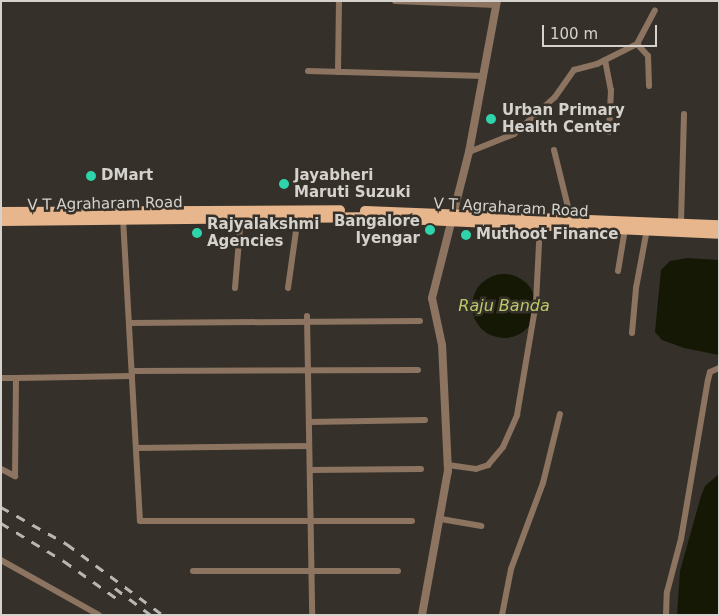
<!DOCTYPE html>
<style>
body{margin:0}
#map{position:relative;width:720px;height:616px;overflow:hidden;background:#35312a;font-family:"DejaVu Sans",sans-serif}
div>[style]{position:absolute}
.water>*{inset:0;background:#151804}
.round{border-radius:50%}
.minor>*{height:6px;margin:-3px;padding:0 3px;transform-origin:3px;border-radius:3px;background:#8c7460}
.tertiary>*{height:8px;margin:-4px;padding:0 4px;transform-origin:4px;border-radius:4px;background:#8c7460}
.primary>*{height:10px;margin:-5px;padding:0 5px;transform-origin:5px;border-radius:5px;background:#e7b68c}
.rail>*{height:2.5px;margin-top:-1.25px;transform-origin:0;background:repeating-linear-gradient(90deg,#bab7b2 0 9px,transparent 0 18px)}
.dots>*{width:14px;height:14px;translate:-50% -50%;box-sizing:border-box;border:2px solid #35312a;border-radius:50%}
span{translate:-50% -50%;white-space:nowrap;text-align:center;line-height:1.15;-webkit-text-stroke:5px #35312a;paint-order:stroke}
.poi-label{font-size:15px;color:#d5d2cd;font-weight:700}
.left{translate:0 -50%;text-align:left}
.right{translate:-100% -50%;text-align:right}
.street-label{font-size:15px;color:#d5d2cd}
.water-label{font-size:16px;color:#bac967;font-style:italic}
.frame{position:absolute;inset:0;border:2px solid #d5d2cd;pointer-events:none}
.scale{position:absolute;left:542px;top:25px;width:115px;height:22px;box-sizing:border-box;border:2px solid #d5d2cd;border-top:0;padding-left:6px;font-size:15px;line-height:18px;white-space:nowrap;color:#d5d2cd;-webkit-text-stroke:4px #35312a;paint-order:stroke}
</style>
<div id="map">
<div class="water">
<i style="clip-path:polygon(687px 258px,719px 260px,719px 355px,684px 348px,662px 340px,655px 332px,661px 270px,670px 261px)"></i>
<i class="round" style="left:472px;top:274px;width:64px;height:64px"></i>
<i style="clip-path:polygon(719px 474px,719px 615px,677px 615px,680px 571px,701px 496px,705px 486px)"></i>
</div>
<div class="minor">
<i style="left:395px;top:1px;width:102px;rotate:2.2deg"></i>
<i style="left:637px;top:44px;width:16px;rotate:47deg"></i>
<i style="left:648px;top:56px;width:30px;rotate:88deg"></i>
<i style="left:605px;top:60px;width:31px;rotate:79deg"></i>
<i style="left:611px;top:90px;width:42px;rotate:92.7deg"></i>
<i style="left:308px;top:71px;width:176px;rotate:1.6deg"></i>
<i style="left:338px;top:72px;width:71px;rotate:-89.2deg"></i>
<i style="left:554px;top:150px;width:71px;rotate:76.2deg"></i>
<i style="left:469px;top:152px;width:48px;rotate:-21.8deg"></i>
<i style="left:514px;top:134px;width:55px;rotate:-42.1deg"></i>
<i style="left:555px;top:97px;width:33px;rotate:-55deg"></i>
<i style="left:574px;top:70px;width:24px;rotate:-15deg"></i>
<i style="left:597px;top:64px;width:45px;rotate:-26.6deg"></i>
<i style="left:637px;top:44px;width:38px;rotate:-62deg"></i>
<i style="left:123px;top:218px;width:303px;rotate:86.8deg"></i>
<i style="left:140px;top:521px;width:272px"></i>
<i style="left:681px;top:222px;width:108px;rotate:-88.4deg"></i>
<i style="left:618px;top:271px;width:43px;rotate:-80.5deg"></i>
<i style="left:235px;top:288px;width:71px;rotate:-85.2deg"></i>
<i style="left:288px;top:288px;width:72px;rotate:-82deg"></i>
<i style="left:307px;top:316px;width:299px;rotate:89deg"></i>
<i style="left:129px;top:323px;width:291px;rotate:-0.4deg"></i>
<i style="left:632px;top:333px;width:45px;rotate:-84.9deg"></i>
<i style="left:636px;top:288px;width:60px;rotate:-79.4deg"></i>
<i style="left:132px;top:371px;width:286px;rotate:-0.2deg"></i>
<i style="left:1px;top:378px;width:15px"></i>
<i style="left:309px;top:422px;width:116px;rotate:-1deg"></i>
<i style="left:136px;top:448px;width:173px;rotate:-0.7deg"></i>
<i style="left:448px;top:465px;width:28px;rotate:8deg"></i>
<i style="left:476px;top:469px;width:13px;rotate:-18deg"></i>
<i style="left:488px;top:465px;width:23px;rotate:-50deg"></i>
<i style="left:503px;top:447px;width:35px;rotate:-66deg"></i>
<i style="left:517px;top:415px;width:114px;rotate:-80.4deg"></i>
<i style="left:536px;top:303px;width:78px;rotate:-87.1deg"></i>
<i style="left:1px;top:469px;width:16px;rotate:27deg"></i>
<i style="left:15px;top:476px;width:98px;rotate:-89.4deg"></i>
<i style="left:16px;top:378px;width:116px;rotate:-1deg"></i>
<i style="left:310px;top:470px;width:111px;rotate:-0.5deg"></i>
<i style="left:441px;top:519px;width:41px;rotate:9.9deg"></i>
<i style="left:1px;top:560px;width:112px;rotate:29.3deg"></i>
<i style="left:193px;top:571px;width:205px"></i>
<i style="left:502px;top:615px;width:47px;rotate:-78.9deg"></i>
<i style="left:511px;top:569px;width:92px;rotate:-69.6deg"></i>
<i style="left:543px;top:483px;width:71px;rotate:-76.2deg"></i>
<i style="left:666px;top:615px;width:23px;rotate:-88deg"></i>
<i style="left:667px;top:592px;width:55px;rotate:-75.2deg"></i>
<i style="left:681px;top:539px;width:161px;rotate:-80.4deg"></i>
<i style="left:708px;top:380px;width:8px;rotate:-76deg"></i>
<i style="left:710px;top:372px;width:10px;rotate:-24deg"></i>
</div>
<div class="tertiary">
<i style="left:422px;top:615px;width:146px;rotate:-79.8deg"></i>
<i style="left:448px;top:471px;width:126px;rotate:-92.7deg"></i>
<i style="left:442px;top:345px;width:48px;rotate:-102deg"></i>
<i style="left:432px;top:298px;width:151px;rotate:-75.8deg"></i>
<i style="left:469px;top:152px;width:154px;rotate:-79.5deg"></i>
</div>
<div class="primary">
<i style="left:365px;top:211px;width:354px;rotate:2.3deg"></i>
<i style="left:1px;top:212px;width:339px;rotate:-0.3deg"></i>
<i style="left:1px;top:221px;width:361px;rotate:-0.6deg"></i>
<i style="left:362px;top:217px;width:357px;rotate:2.7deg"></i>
</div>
<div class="rail">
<i style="left:1px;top:507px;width:76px;rotate:29.3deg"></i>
<i style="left:67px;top:544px;width:119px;rotate:36.5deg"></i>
<i style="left:1px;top:523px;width:74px;rotate:31.1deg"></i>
<i style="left:64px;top:561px;width:67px;rotate:35.3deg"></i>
<i style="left:115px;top:588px;width:45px;rotate:36.9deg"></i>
</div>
<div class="dots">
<i style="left:491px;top:119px;background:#2ed4ab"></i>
<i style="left:91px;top:176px;background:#2ed4ab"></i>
<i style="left:284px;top:184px;background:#2ed4ab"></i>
<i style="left:430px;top:230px;background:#2ed4ab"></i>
<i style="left:197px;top:233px;background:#2ed4ab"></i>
<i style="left:466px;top:235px;background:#2ed4ab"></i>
</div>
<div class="poi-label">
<span class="left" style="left:502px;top:119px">Urban Primary<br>Health Center</span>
<span class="left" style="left:294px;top:184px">Jayabheri<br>Maruti Suzuki</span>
<span class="left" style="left:101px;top:176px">DMart</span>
<span class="right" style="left:420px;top:230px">Bangalore<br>Iyengar</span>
<span class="left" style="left:207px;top:233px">Rajyalakshmi<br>Agencies</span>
<span class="left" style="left:476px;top:235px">Muthoot Finance</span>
</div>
<div class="street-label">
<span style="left:105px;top:204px;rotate:-1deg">V T Agraharam Road</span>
<span style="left:511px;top:208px;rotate:3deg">V T Agraharam Road</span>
</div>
<div class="water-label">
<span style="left:504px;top:306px">Raju Banda</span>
</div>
<div class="frame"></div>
<div class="scale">100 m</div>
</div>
